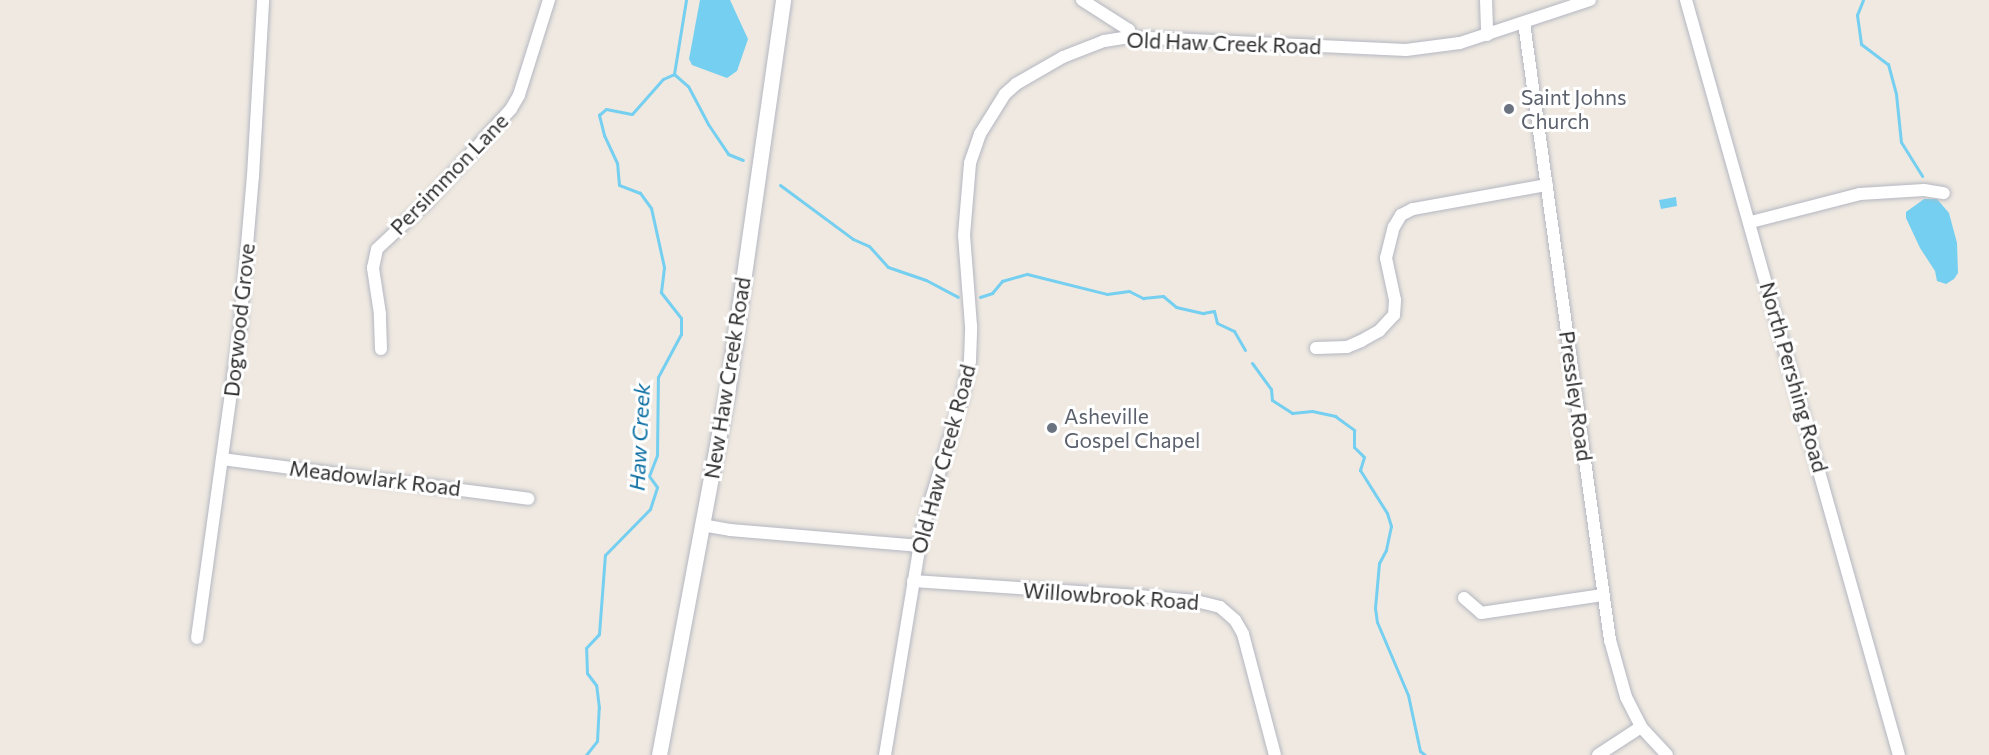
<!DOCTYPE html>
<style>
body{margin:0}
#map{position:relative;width:1989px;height:755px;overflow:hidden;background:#efe9e1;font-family:Commissioner,sans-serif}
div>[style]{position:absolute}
.water>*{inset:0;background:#75cff0}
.stream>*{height:3px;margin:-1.5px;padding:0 1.5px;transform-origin:1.5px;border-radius:1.5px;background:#75cff0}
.roads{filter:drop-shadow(0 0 2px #b4b7c1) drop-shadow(0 0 2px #b4b7c1)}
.minor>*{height:12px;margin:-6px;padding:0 6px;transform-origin:6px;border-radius:6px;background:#fff}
.tertiary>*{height:15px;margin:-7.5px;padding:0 7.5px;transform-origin:7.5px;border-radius:7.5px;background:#fff}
.dots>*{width:16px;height:16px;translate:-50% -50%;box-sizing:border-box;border:3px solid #fff;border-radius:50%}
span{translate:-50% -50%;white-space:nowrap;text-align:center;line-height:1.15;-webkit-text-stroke:6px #fff;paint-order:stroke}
.street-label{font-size:21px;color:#2e2e2e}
.worship-label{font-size:21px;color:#5b616d}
.left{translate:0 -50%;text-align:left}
.water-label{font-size:22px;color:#0d6fa3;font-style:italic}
</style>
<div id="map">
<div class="water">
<i style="clip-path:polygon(700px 0,730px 0,748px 39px,737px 71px,727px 78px,692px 65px,689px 59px)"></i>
<i style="clip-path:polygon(1676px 197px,1677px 206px,1661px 209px,1659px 200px)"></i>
<i style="clip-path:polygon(1924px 199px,1937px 199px,1949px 213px,1957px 243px,1958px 273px,1954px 279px,1946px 284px,1937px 281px,1935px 271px,1920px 248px,1906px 218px,1906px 212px)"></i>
</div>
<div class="stream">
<i style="left:1863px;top:0;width:16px;rotate:112deg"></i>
<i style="left:1857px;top:15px;width:29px;rotate:82deg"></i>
<i style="left:1861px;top:44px;width:34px;rotate:37deg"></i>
<i style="left:1888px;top:64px;width:31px;rotate:75deg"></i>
<i style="left:1896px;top:94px;width:48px;rotate:84.1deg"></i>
<i style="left:1901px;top:142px;width:40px;rotate:58deg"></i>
<i style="left:674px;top:74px;width:18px;rotate:41deg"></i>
<i style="left:688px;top:86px;width:43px;rotate:62.2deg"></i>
<i style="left:708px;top:124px;width:36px;rotate:56deg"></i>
<i style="left:728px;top:154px;width:16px;rotate:22deg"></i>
<i style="left:674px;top:74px;width:75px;rotate:-80.8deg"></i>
<i style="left:780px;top:185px;width:91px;rotate:36.5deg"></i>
<i style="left:853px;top:239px;width:17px;rotate:24deg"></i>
<i style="left:869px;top:246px;width:28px;rotate:48deg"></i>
<i style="left:888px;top:267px;width:40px;rotate:18.9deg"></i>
<i style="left:926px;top:280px;width:36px;rotate:28deg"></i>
<i style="left:980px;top:297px;width:13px;rotate:-18deg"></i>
<i style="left:992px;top:293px;width:16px;rotate:-50deg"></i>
<i style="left:1002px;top:281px;width:26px;rotate:-16deg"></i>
<i style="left:1027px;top:274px;width:82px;rotate:14deg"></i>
<i style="left:1107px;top:294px;width:22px;rotate:-8deg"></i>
<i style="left:1129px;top:291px;width:16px;rotate:27deg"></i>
<i style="left:1143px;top:298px;width:20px;rotate:-6deg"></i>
<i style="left:1163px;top:296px;width:17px;rotate:40deg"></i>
<i style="left:1176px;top:307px;width:28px;rotate:13deg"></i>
<i style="left:1203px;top:313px;width:11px;rotate:-10deg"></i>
<i style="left:1214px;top:311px;width:12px;rotate:76deg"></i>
<i style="left:1217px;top:323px;width:19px;rotate:25deg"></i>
<i style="left:1234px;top:331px;width:22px;rotate:60deg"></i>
<i style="left:1252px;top:363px;width:32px;rotate:54deg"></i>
<i style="left:1271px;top:389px;width:11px;rotate:85deg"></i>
<i style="left:1272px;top:400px;width:24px;rotate:33deg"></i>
<i style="left:1292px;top:413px;width:20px;rotate:-6deg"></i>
<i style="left:1312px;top:411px;width:24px;rotate:12deg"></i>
<i style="left:1335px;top:416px;width:24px;rotate:36deg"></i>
<i style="left:1354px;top:430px;width:17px;rotate:90deg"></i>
<i style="left:1354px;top:447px;width:14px;rotate:45deg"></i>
<i style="left:1364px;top:457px;width:14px;rotate:107deg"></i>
<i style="left:1360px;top:470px;width:51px;rotate:57.9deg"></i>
<i style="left:1387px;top:513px;width:14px;rotate:73deg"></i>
<i style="left:1391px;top:526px;width:25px;rotate:102deg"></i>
<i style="left:1386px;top:550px;width:15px;rotate:118deg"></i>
<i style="left:1379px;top:563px;width:45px;rotate:95.1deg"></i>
<i style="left:1375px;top:608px;width:14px;rotate:82deg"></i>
<i style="left:1377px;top:622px;width:79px;rotate:67deg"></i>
<i style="left:1408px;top:695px;width:57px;rotate:77.9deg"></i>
<i style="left:1420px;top:751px;width:6px;rotate:39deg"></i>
<i style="left:586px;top:755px;width:18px;rotate:-52deg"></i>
<i style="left:597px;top:741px;width:33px;rotate:-87deg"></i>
<i style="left:599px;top:708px;width:23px;rotate:-97deg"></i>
<i style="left:596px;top:685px;width:15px;rotate:-127deg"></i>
<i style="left:587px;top:673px;width:25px;rotate:-92deg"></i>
<i style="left:586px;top:648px;width:19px;rotate:-47deg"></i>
<i style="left:599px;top:634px;width:79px;rotate:-85.7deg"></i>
<i style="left:605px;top:555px;width:64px;rotate:-45.6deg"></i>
<i style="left:650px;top:509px;width:23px;rotate:-72deg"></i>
<i style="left:657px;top:487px;width:14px;rotate:-126deg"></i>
<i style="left:649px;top:476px;width:22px;rotate:-69deg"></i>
<i style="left:657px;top:455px;width:78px;rotate:-89.3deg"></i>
<i style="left:658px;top:377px;width:49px;rotate:-61.9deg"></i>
<i style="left:681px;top:334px;width:16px;rotate:-90deg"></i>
<i style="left:681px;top:318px;width:33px;rotate:-128deg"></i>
<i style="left:661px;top:292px;width:25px;rotate:-83deg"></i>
<i style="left:664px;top:267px;width:60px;rotate:-102.4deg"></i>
<i style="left:651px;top:208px;width:19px;rotate:-126deg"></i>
<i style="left:640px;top:193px;width:22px;rotate:-159deg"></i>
<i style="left:619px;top:185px;width:22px;rotate:-95deg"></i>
<i style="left:617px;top:163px;width:31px;rotate:-115deg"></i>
<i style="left:604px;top:135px;width:21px;rotate:-104deg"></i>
<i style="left:599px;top:115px;width:9px;rotate:-41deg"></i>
<i style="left:606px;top:109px;width:26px;rotate:11deg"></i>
<i style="left:632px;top:114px;width:47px;rotate:-48.5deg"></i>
<i style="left:663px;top:79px;width:12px;rotate:-24deg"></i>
</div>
<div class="roads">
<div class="minor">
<i style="left:1082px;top:0;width:56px;rotate:32.6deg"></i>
<i style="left:1129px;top:30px;width:7px;rotate:98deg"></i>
<i style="left:1486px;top:0;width:35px;rotate:88deg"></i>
<i style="left:1686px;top:0;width:784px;rotate:74.25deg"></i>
<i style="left:1524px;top:23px;width:623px;rotate:82.07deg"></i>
<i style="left:1610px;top:640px;width:59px;rotate:74.3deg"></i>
<i style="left:1626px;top:697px;width:34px;rotate:63deg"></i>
<i style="left:1641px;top:727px;width:38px;rotate:47deg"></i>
<i style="left:1751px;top:222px;width:113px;rotate:-14.4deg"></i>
<i style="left:1860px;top:194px;width:64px;rotate:-3.6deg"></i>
<i style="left:1924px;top:190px;width:20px;rotate:9deg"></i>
<i style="left:1316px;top:348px;width:31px;rotate:-2deg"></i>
<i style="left:1347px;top:347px;width:15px;rotate:-23deg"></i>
<i style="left:1361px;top:341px;width:21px;rotate:-29deg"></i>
<i style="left:1379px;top:331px;width:22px;rotate:-47deg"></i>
<i style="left:1394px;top:315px;width:15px;rotate:-86deg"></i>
<i style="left:1395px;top:300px;width:43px;rotate:-102.1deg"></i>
<i style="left:1386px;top:258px;width:32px;rotate:-76deg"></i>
<i style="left:1394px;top:227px;width:14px;rotate:-60deg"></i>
<i style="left:1401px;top:215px;width:13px;rotate:-27deg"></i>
<i style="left:1413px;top:209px;width:136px;rotate:-10.2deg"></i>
<i style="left:381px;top:349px;width:35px;rotate:-92deg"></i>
<i style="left:380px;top:314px;width:47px;rotate:-98.7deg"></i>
<i style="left:373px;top:268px;width:19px;rotate:-78deg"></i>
<i style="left:377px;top:249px;width:69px;rotate:-43.2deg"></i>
<i style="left:427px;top:202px;width:125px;rotate:-47.9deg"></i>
<i style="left:511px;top:109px;width:16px;rotate:-60deg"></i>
<i style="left:519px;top:95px;width:100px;rotate:-72.5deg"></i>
<i style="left:222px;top:459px;width:309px;rotate:7.4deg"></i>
<i style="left:702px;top:525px;width:28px;rotate:10deg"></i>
<i style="left:730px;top:530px;width:191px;rotate:4.8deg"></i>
<i style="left:913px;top:581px;width:226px;rotate:3.8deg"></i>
<i style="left:1139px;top:596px;width:57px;rotate:5deg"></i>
<i style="left:1196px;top:601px;width:25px;rotate:14deg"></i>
<i style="left:1220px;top:607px;width:20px;rotate:41deg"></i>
<i style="left:1235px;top:620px;width:16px;rotate:60deg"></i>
<i style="left:1243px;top:634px;width:125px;rotate:75.2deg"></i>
<i style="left:1464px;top:598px;width:23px;rotate:41deg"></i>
<i style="left:1481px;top:613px;width:123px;rotate:-8.4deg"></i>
<i style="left:197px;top:638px;width:314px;rotate:-82.1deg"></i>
<i style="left:240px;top:327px;width:152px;rotate:-85.1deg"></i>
<i style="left:253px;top:176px;width:176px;rotate:-86.7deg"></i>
<i style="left:885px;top:755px;width:232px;rotate:-80.6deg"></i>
<i style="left:923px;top:526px;width:134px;rotate:-73.1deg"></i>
<i style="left:962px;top:398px;width:38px;rotate:-78deg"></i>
<i style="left:970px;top:361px;width:35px;rotate:-88deg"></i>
<i style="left:971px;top:326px;width:91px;rotate:-94.4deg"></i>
<i style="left:964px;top:235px;width:72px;rotate:-85.2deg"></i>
<i style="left:970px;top:163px;width:31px;rotate:-71deg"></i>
<i style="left:980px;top:134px;width:47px;rotate:-58deg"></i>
<i style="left:1005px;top:94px;width:15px;rotate:-42deg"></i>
<i style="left:1016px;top:84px;width:54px;rotate:-29.9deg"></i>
<i style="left:1063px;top:57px;width:44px;rotate:-21.3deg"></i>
<i style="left:1104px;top:41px;width:24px;rotate:-9deg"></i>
<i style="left:1128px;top:37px;width:278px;rotate:2.7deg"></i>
<i style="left:1406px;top:50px;width:54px;rotate:-7.4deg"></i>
<i style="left:1460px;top:43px;width:137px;rotate:-18.3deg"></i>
<i style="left:1598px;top:755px;width:51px;rotate:-33.1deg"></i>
</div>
<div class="tertiary">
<i style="left:659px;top:755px;width:374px;rotate:-79.4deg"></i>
<i style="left:728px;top:387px;width:391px;rotate:-81.9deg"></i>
</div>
</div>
<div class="dots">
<i style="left:1509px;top:109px;background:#6b7280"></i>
<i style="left:1052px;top:428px;background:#6b7280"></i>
</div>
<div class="street-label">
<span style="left:1224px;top:43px;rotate:2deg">Old Haw Creek Road</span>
<span style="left:449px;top:174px;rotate:-46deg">Persimmon Lane</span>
<span style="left:239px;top:320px;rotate:-84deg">Dogwood Grove</span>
<span style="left:1794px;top:377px;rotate:74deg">North Pershing Road</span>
<span style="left:727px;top:378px;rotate:-81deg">New Haw Creek Road</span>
<span style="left:1576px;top:396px;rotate:82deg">Pressley Road</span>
<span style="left:943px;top:459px;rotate:-75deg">Old Haw Creek Road</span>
<span style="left:375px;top:478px;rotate:7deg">Meadowlark Road</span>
<span style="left:1111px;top:596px;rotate:4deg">Willowbrook Road</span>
</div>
<div class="worship-label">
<span class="left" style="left:1521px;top:109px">Saint Johns<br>Church</span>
<span class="left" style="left:1064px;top:428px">Asheville<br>Gospel Chapel</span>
</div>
<div class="water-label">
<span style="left:639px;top:437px;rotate:-87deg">Haw Creek</span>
</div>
</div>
